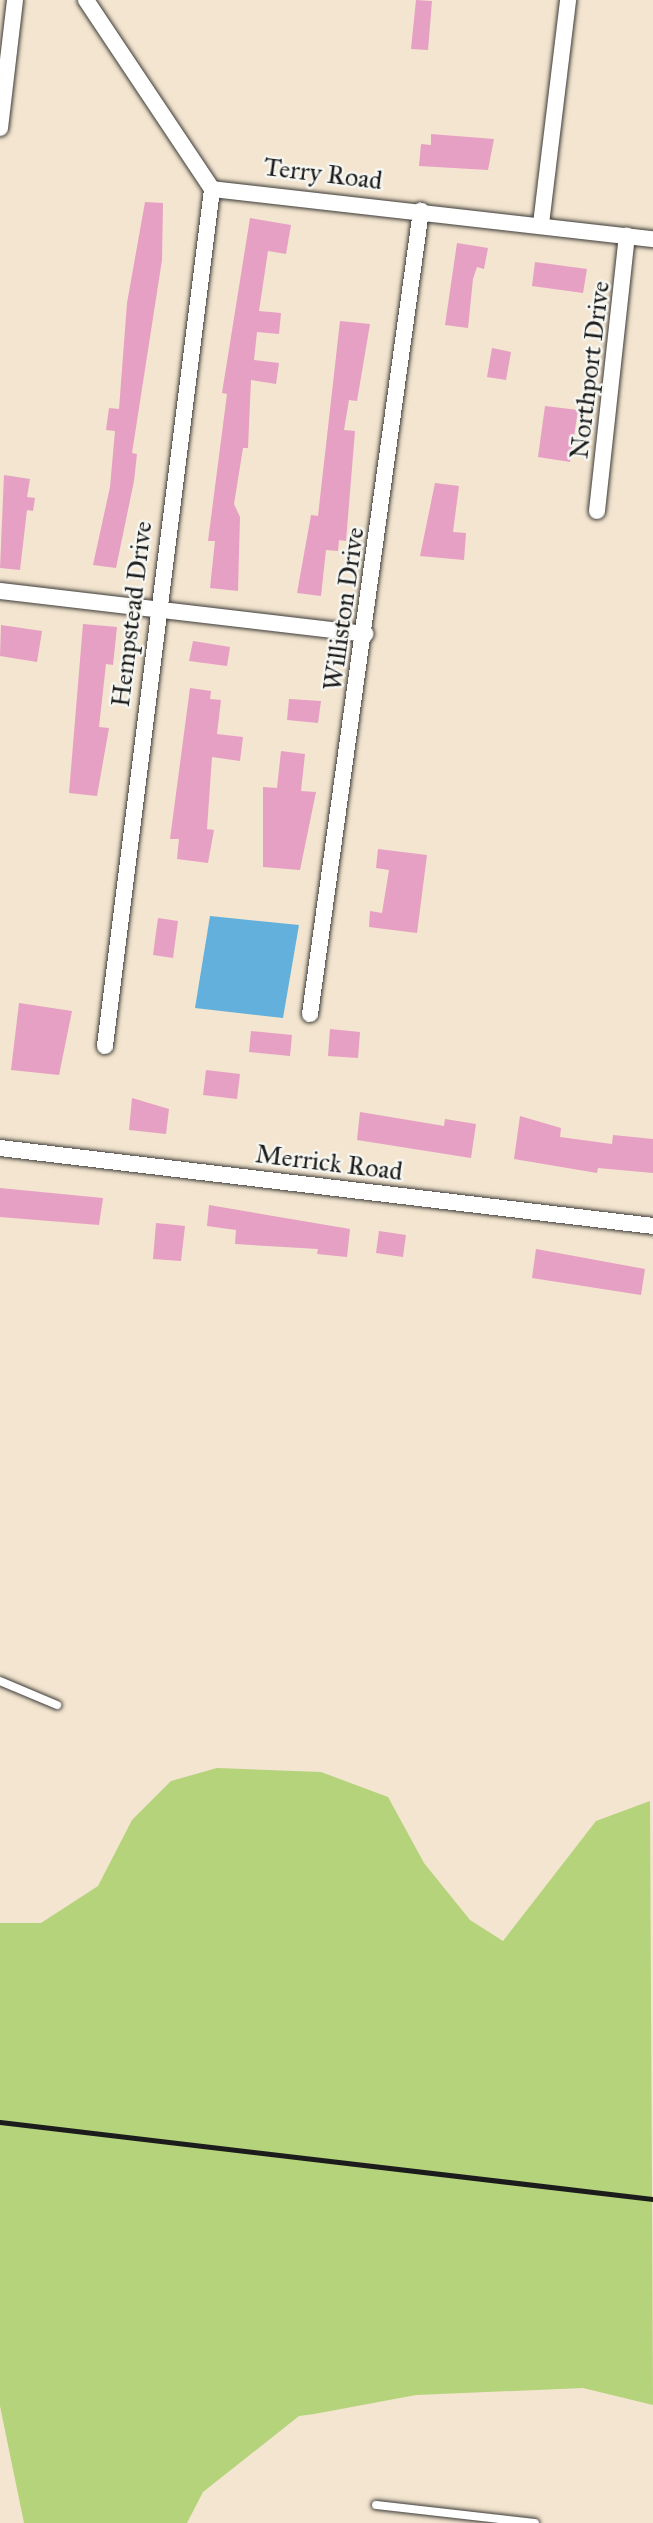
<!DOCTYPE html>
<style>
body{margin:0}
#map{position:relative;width:653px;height:2523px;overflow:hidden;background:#f3e5cf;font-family:"IM FELL Great Primer",serif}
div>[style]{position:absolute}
.green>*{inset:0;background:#b4d37a}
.water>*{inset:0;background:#63b0dd}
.building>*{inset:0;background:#e6a0c3}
.roads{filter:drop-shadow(0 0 2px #3c3a37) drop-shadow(0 0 2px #3c3a37)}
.lane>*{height:8px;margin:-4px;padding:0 4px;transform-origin:4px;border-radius:4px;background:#fff}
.street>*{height:16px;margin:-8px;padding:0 8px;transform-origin:8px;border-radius:8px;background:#fff}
.rail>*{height:5px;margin:-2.5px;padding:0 2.5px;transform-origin:2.5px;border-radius:2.5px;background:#1c1c1c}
span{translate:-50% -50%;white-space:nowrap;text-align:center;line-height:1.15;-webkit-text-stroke:5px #f6f6f2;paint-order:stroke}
.street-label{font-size:26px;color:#1c1c1c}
</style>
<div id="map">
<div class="green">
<i style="clip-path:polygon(217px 1768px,321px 1772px,388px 1797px,424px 1863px,470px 1920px,503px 1941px,596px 1821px,650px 1801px,653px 2405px,583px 2388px,416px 2395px,314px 2414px,299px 2416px,203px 2492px,187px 2523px,24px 2523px,0 2406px,0 1923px,41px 1923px,98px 1886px,132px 1820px,171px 1781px)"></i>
</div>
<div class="water">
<i style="clip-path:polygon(210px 916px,299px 925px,283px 1018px,195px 1008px)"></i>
</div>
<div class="building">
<i style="clip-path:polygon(416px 0,432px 1px,428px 50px,411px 49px)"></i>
<i style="clip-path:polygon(431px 134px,494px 139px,488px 170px,419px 166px,421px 144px,431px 145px)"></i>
<i style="clip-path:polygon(145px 202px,163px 203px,162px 260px,132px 453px,137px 454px,134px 481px,116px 568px,93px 565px,110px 487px,115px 431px,106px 430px,109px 408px,119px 409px,127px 303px)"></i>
<i style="clip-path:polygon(250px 218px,291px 225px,286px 254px,268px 251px,259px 311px,281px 313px,279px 334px,257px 332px,254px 360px,279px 363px,276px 384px,251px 380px,248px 448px,243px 448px,234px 504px,240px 517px,238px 591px,210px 588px,215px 541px,208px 541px,227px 394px,222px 393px)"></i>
<i style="clip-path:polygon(457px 243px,488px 248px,484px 269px,477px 267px,473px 279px,468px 328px,445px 325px)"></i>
<i style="clip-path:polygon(535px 262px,587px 269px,583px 293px,532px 286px)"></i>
<i style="clip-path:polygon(340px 321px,370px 324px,357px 401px,349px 400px,344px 430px,355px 431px,346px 541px,339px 540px,338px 551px,326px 550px,321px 596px,297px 593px,311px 515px,318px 516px)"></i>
<i style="clip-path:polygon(492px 348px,511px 352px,506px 380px,487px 377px)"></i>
<i style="clip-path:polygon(545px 406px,578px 410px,570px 462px,538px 457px)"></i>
<i style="clip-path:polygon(4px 475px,30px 479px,27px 497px,35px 498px,33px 511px,27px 510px,20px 570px,0 568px)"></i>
<i style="clip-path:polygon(435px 483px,459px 486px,453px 532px,466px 533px,464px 560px,420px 556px)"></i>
<i style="clip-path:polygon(83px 624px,117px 627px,113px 665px,106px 664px,99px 727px,109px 728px,97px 796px,69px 793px)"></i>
<i style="clip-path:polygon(1px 625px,42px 631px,37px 662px,0 656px)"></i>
<i style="clip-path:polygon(193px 641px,230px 647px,227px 666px,189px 661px)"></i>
<i style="clip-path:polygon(190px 688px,211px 691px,210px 699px,221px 700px,217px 734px,243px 737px,240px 761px,212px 757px,207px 829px,214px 830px,208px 863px,177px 859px,179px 839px,170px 839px)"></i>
<i style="clip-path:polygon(289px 699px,321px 701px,318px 723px,287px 720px)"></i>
<i style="clip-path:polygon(281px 751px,305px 754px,301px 791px,316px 792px,300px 870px,263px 867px,263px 787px,277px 788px)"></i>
<i style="clip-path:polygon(378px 849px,427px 855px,417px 933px,369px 927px,370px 911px,382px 913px,389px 870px,376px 868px)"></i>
<i style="clip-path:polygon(158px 918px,178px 921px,173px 958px,153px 955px)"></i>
<i style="clip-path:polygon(19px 1003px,72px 1011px,59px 1075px,11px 1070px)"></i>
<i style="clip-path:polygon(330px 1029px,360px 1032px,358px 1058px,328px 1056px)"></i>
<i style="clip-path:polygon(251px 1031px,292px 1035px,290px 1056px,249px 1052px)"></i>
<i style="clip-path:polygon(206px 1070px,240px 1074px,237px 1099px,203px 1095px)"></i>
<i style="clip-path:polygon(132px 1098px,169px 1109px,166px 1134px,129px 1130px)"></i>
<i style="clip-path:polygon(360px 1112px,444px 1126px,445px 1119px,476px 1124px,471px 1158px,357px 1140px)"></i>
<i style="clip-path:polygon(520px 1116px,561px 1128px,560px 1137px,612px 1144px,613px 1135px,653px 1139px,653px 1173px,598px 1168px,597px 1173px,514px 1159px)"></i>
<i style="clip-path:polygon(0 1188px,103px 1198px,99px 1225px,0 1217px)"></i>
<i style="clip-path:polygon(209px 1205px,350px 1229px,347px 1257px,317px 1254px,318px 1249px,235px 1244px,236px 1230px,207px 1226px)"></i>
<i style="clip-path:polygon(156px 1223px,185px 1226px,181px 1261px,153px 1259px)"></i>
<i style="clip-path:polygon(379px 1231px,406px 1235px,403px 1257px,376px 1253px)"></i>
<i style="clip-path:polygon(536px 1249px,645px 1269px,641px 1295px,532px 1278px)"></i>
</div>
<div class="roads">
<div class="lane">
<i style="left:0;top:1681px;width:62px;rotate:22.8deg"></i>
<i style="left:376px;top:2505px;width:160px;rotate:6.5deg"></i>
</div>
<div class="street">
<i style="left:86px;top:0;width:227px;rotate:56.3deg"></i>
<i style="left:0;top:128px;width:129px;rotate:-83.3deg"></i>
<i style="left:212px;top:189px;width:444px;rotate:6.5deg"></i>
<i style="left:541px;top:224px;width:226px;rotate:-83.1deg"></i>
<i style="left:597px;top:511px;width:277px;rotate:-83.8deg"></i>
<i style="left:0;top:591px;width:368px;rotate:6.7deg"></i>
<i style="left:310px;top:1014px;width:811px;rotate:-82.13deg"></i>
<i style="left:105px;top:1046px;width:864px;rotate:-82.88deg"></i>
<i style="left:0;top:1148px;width:658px;rotate:6.81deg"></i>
</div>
</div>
<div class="rail">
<i style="left:0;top:2122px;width:658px;rotate:6.73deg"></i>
</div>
<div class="street-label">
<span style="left:323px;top:174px;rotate:7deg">Terry Road</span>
<span style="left:590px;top:370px;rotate:-83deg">Northport Drive</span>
<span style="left:344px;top:609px;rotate:-82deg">Williston Drive</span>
<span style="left:132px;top:614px;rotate:-83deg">Hempstead Drive</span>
<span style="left:329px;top:1163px;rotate:7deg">Merrick Road</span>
</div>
</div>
